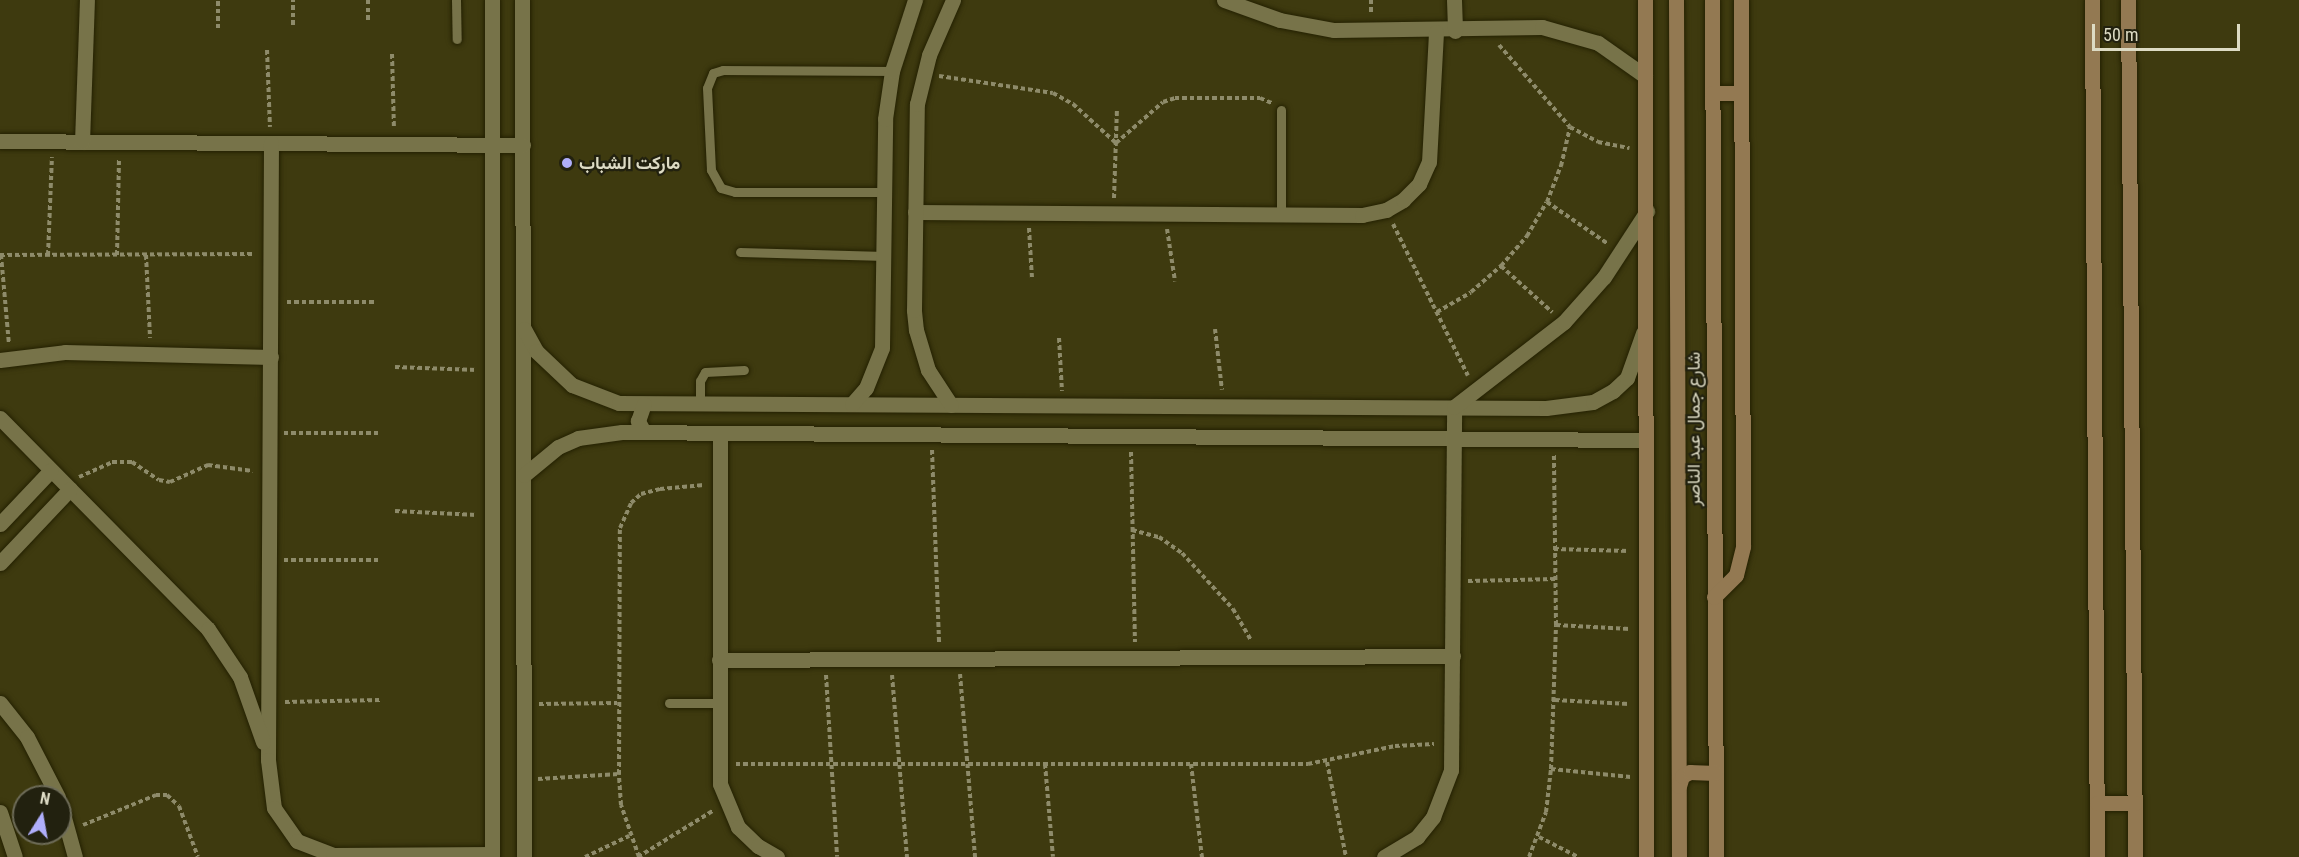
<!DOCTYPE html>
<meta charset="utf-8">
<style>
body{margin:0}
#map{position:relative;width:2299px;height:857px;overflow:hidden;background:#3e3a0f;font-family:"Roboto Condensed",Vazirmatn,sans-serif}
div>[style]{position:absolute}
.path>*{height:4px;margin-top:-2px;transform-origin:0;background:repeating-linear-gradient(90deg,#8e8b6a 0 4.5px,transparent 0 7.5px)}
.roads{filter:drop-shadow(0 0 2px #242102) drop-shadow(0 0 2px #242102)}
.lane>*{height:9px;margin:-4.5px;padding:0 4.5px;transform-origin:4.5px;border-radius:4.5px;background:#777349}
.street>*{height:15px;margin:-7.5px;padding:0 7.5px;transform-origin:7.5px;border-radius:7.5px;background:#777349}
.secondary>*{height:15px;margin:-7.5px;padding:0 7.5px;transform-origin:7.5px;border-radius:7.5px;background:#937952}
.dots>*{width:16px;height:16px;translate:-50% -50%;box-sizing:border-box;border:3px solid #22210f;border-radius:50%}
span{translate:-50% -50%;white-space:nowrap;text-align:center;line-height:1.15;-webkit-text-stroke:4.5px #22210f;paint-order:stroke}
.poi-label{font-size:18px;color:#dddbc4;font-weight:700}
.left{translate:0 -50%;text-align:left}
.street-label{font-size:18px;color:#dddbc4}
.north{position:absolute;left:12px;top:785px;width:60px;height:60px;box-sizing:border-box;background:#22210f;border:2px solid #6d6b57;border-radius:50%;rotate:11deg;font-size:16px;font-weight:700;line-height:24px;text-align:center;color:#dddbc4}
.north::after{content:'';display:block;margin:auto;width:21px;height:27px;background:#afaefa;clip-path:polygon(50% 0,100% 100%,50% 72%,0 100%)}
.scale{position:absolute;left:2092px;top:24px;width:148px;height:27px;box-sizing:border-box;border:3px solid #dddbc4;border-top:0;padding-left:8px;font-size:18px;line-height:21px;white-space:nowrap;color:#dddbc4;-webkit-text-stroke:4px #22210f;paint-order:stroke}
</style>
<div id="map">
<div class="path">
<i style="left:368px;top:0;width:23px;rotate:90deg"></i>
<i style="left:1371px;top:0;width:14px;rotate:90deg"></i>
<i style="left:293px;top:25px;width:25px;rotate:-90deg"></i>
<i style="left:218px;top:28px;width:28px;rotate:-90deg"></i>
<i style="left:1499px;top:45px;width:108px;rotate:49.1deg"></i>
<i style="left:1570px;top:127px;width:32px;rotate:28deg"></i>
<i style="left:1598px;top:142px;width:32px;rotate:11deg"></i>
<i style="left:267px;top:50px;width:77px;rotate:87.8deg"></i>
<i style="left:392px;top:54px;width:74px;rotate:88.5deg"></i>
<i style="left:939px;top:76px;width:115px;rotate:8.5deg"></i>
<i style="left:1053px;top:93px;width:23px;rotate:29deg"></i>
<i style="left:1073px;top:104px;width:58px;rotate:42.2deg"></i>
<i style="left:1116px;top:143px;width:62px;rotate:-41.1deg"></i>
<i style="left:1163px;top:102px;width:13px;rotate:-18deg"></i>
<i style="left:1175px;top:98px;width:85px"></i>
<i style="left:1260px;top:98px;width:13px;rotate:23deg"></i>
<i style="left:1114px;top:198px;width:89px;rotate:-88.1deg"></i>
<i style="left:1547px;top:202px;width:74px;rotate:34.5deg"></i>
<i style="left:1393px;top:224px;width:169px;rotate:63.7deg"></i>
<i style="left:1029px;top:228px;width:51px;rotate:86.6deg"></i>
<i style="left:1167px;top:229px;width:53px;rotate:81.3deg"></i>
<i style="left:0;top:255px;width:254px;rotate:-0.2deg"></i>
<i style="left:1px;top:255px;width:89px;rotate:84.9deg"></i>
<i style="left:48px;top:255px;width:98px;rotate:-87.7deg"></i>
<i style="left:117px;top:255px;width:97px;rotate:-88.8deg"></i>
<i style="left:146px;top:255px;width:83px;rotate:87.2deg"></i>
<i style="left:1501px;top:266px;width:69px;rotate:42deg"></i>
<i style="left:287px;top:302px;width:88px"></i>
<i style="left:1437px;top:312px;width:39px;rotate:-30deg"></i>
<i style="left:1471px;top:292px;width:40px;rotate:-41deg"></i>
<i style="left:1501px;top:266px;width:40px;rotate:-49deg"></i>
<i style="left:1527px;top:236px;width:39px;rotate:-60deg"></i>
<i style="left:1547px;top:202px;width:39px;rotate:-69deg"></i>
<i style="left:1561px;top:166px;width:40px;rotate:-77deg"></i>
<i style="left:1215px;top:329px;width:61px;rotate:83.5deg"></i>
<i style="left:1059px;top:338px;width:53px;rotate:86.8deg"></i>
<i style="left:395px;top:367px;width:82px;rotate:2.1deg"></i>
<i style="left:284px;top:433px;width:95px"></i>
<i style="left:932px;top:450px;width:193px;rotate:87.9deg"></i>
<i style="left:1131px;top:452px;width:190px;rotate:88.8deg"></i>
<i style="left:79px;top:477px;width:36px;rotate:-24deg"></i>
<i style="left:112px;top:462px;width:20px"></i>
<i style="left:132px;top:462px;width:32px;rotate:34deg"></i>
<i style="left:159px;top:480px;width:11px;rotate:10deg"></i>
<i style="left:170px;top:482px;width:42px;rotate:-24.1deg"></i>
<i style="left:208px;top:465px;width:45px;rotate:7.6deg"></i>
<i style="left:395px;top:511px;width:82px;rotate:2.8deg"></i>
<i style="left:1132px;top:530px;width:28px;rotate:15deg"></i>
<i style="left:1159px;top:537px;width:28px;rotate:35deg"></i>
<i style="left:1182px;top:553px;width:76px;rotate:47.7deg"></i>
<i style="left:1233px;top:609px;width:36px;rotate:60deg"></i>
<i style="left:1554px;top:549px;width:75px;rotate:1.5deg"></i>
<i style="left:284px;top:560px;width:95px"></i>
<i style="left:1468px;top:581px;width:87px;rotate:-1.3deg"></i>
<i style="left:1556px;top:625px;width:74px;rotate:3.1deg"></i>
<i style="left:960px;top:674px;width:184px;rotate:85.3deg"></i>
<i style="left:826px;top:675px;width:182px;rotate:86.5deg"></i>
<i style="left:892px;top:675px;width:183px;rotate:85.3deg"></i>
<i style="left:1555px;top:700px;width:74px;rotate:3.1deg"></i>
<i style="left:285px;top:702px;width:95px;rotate:-1.2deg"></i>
<i style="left:539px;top:704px;width:78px;rotate:-0.7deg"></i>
<i style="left:1327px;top:762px;width:97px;rotate:78.7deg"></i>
<i style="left:736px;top:764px;width:572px"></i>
<i style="left:1308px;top:764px;width:89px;rotate:-11.7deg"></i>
<i style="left:1395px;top:746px;width:39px;rotate:-3deg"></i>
<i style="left:1045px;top:764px;width:93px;rotate:85.1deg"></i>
<i style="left:1191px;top:764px;width:94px;rotate:83.3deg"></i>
<i style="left:1551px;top:769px;width:80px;rotate:5.7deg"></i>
<i style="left:538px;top:779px;width:81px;rotate:-3.5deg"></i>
<i style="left:83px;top:825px;width:79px;rotate:-22.3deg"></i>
<i style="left:156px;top:795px;width:11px"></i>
<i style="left:167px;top:795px;width:16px;rotate:43deg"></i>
<i style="left:179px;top:806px;width:54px;rotate:69.6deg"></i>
<i style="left:1539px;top:837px;width:44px;rotate:27.1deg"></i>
<i style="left:585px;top:857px;width:49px;rotate:-25.5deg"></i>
<i style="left:638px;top:857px;width:89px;rotate:-31.7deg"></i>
<i style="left:639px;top:857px;width:55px;rotate:-109.1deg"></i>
<i style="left:621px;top:805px;width:31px;rotate:-94deg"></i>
<i style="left:619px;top:774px;width:246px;rotate:-89.8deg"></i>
<i style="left:620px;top:528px;width:27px;rotate:-66deg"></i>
<i style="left:631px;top:503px;width:13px;rotate:-42deg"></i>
<i style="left:641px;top:494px;width:20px;rotate:-15deg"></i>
<i style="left:660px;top:489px;width:44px;rotate:-5.2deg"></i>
<i style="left:1529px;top:857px;width:48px;rotate:-69.3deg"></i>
<i style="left:1546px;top:812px;width:43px;rotate:-83.4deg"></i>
<i style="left:1551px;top:769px;width:144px;rotate:-88deg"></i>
<i style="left:1556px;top:625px;width:171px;rotate:-90.7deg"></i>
</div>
<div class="roads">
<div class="lane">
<i style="left:456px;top:0;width:39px;rotate:89deg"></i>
<i style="left:1281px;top:110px;width:104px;rotate:90deg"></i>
<i style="left:885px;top:192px;width:150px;rotate:180deg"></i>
<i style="left:735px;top:192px;width:15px;rotate:-164deg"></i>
<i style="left:721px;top:188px;width:21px;rotate:-119deg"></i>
<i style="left:711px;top:170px;width:82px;rotate:-92.8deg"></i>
<i style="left:707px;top:88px;width:16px;rotate:-68deg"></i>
<i style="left:713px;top:73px;width:10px;rotate:-17deg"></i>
<i style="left:723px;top:70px;width:169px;rotate:0.3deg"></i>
<i style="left:740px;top:252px;width:145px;rotate:1.6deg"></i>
<i style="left:700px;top:404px;width:23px;rotate:-90deg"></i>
<i style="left:700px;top:381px;width:10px;rotate:-61deg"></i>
<i style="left:705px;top:372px;width:39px;rotate:-3deg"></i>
<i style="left:669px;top:703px;width:49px"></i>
</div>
<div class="street">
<i style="left:522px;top:0;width:857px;rotate:89.87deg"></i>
<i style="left:1224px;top:0;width:59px;rotate:19.7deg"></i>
<i style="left:1280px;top:20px;width:55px;rotate:10.5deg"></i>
<i style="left:1334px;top:30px;width:208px;rotate:-0.8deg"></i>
<i style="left:1542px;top:27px;width:58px;rotate:15.9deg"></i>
<i style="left:1598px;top:43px;width:57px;rotate:35.1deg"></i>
<i style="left:1454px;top:0;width:31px;rotate:88deg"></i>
<i style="left:0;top:141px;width:523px;rotate:0.44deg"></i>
<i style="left:82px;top:142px;width:142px;rotate:-88deg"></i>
<i style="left:271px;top:143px;width:617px;rotate:90.28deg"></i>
<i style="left:268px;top:760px;width:48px;rotate:82.9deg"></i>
<i style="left:274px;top:808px;width:40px;rotate:55.1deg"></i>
<i style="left:297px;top:841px;width:39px;rotate:21deg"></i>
<i style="left:333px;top:855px;width:159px;rotate:-0.4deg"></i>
<i style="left:915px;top:212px;width:447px;rotate:0.4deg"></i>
<i style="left:1362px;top:215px;width:25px;rotate:-12deg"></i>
<i style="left:1386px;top:210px;width:20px;rotate:-30deg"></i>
<i style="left:1403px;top:200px;width:23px;rotate:-45deg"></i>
<i style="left:1419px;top:184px;width:24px;rotate:-66deg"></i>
<i style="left:1429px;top:162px;width:130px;rotate:-86.9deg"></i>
<i style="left:524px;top:329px;width:25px;rotate:61deg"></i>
<i style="left:536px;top:351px;width:50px;rotate:43.4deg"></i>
<i style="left:572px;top:385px;width:50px;rotate:21deg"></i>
<i style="left:619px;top:403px;width:927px;rotate:0.31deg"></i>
<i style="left:1546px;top:408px;width:47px;rotate:-7.3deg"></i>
<i style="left:1593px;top:402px;width:23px;rotate:-29deg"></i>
<i style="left:1613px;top:391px;width:19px;rotate:-43deg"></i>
<i style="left:1627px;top:378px;width:48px;rotate:-70.4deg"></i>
<i style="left:0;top:360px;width:65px;rotate:-7deg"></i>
<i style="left:65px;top:352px;width:206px;rotate:1.4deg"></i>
<i style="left:852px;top:404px;width:21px;rotate:-49deg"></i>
<i style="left:866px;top:388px;width:43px;rotate:-68.2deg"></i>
<i style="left:882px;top:348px;width:229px;rotate:-89.2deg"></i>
<i style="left:885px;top:119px;width:49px;rotate:-81.7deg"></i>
<i style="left:892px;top:71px;width:75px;rotate:-72.1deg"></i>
<i style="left:951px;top:405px;width:42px;rotate:-123.3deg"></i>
<i style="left:928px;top:370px;width:42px;rotate:-106.7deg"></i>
<i style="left:916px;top:330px;width:20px;rotate:-96deg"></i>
<i style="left:914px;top:310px;width:206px;rotate:-89.2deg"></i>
<i style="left:917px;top:104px;width:50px;rotate:-76.2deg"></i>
<i style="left:929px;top:55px;width:60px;rotate:-66.4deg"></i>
<i style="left:0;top:418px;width:296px;rotate:45.4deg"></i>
<i style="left:208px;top:629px;width:58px;rotate:56.3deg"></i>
<i style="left:240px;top:677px;width:69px;rotate:70.5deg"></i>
<i style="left:644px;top:432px;width:13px;rotate:-119deg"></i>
<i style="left:638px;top:421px;width:18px;rotate:-71deg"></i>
<i style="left:720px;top:433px;width:351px;rotate:90deg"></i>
<i style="left:720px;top:784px;width:47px;rotate:67.3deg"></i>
<i style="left:738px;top:827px;width:28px;rotate:44deg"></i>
<i style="left:758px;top:846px;width:22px;rotate:30deg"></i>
<i style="left:524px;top:475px;width:44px;rotate:-39.5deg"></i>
<i style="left:558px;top:447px;width:22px;rotate:-24deg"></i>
<i style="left:578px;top:438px;width:44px;rotate:-7.8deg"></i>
<i style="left:622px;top:432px;width:1022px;rotate:0.45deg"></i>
<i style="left:0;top:524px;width:74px;rotate:-46.6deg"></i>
<i style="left:0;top:563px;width:102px;rotate:-46.6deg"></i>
<i style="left:719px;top:660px;width:734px;rotate:-0.31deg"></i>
<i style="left:0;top:703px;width:43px;rotate:51.5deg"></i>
<i style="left:27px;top:737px;width:68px;rotate:62.7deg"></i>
<i style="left:60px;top:803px;width:56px;rotate:74.5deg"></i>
<i style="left:0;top:812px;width:47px;rotate:71.6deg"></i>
<i style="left:492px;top:857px;width:857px;rotate:-90deg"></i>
<i style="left:1384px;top:857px;width:39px;rotate:-31deg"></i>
<i style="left:1417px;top:837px;width:26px;rotate:-51deg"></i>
<i style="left:1433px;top:817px;width:50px;rotate:-69deg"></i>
<i style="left:1451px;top:770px;width:363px;rotate:-89.5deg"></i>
<i style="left:1454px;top:407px;width:139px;rotate:-37.7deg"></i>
<i style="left:1564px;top:322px;width:60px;rotate:-48.4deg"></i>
<i style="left:1604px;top:277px;width:79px;rotate:-56.9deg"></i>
</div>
<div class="secondary">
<i style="left:1645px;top:0;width:857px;rotate:89.93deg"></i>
<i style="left:1676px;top:0;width:857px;rotate:89.8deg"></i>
<i style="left:1712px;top:0;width:857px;rotate:89.73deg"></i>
<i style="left:2092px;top:0;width:857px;rotate:89.67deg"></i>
<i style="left:2128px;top:0;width:857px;rotate:89.53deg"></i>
<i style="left:1712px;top:93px;width:29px"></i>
<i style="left:1714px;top:597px;width:31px;rotate:-45deg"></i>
<i style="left:1736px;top:575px;width:30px;rotate:-76deg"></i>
<i style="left:1743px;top:546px;width:546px;rotate:-90.21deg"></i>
<i style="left:1679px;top:786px;width:10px;rotate:-73deg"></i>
<i style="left:1682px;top:776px;width:9px;rotate:-27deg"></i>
<i style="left:1690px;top:772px;width:25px;rotate:2deg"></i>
<i style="left:2097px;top:803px;width:38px"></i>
</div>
</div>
<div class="dots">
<i style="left:567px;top:163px;background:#afaefa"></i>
</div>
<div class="poi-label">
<span class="left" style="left:579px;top:163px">ماركت الشباب</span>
</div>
<div class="street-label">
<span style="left:1694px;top:429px;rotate:-90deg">شارع جمال عبد الناصر</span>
</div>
<div class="north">N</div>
<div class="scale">50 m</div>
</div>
